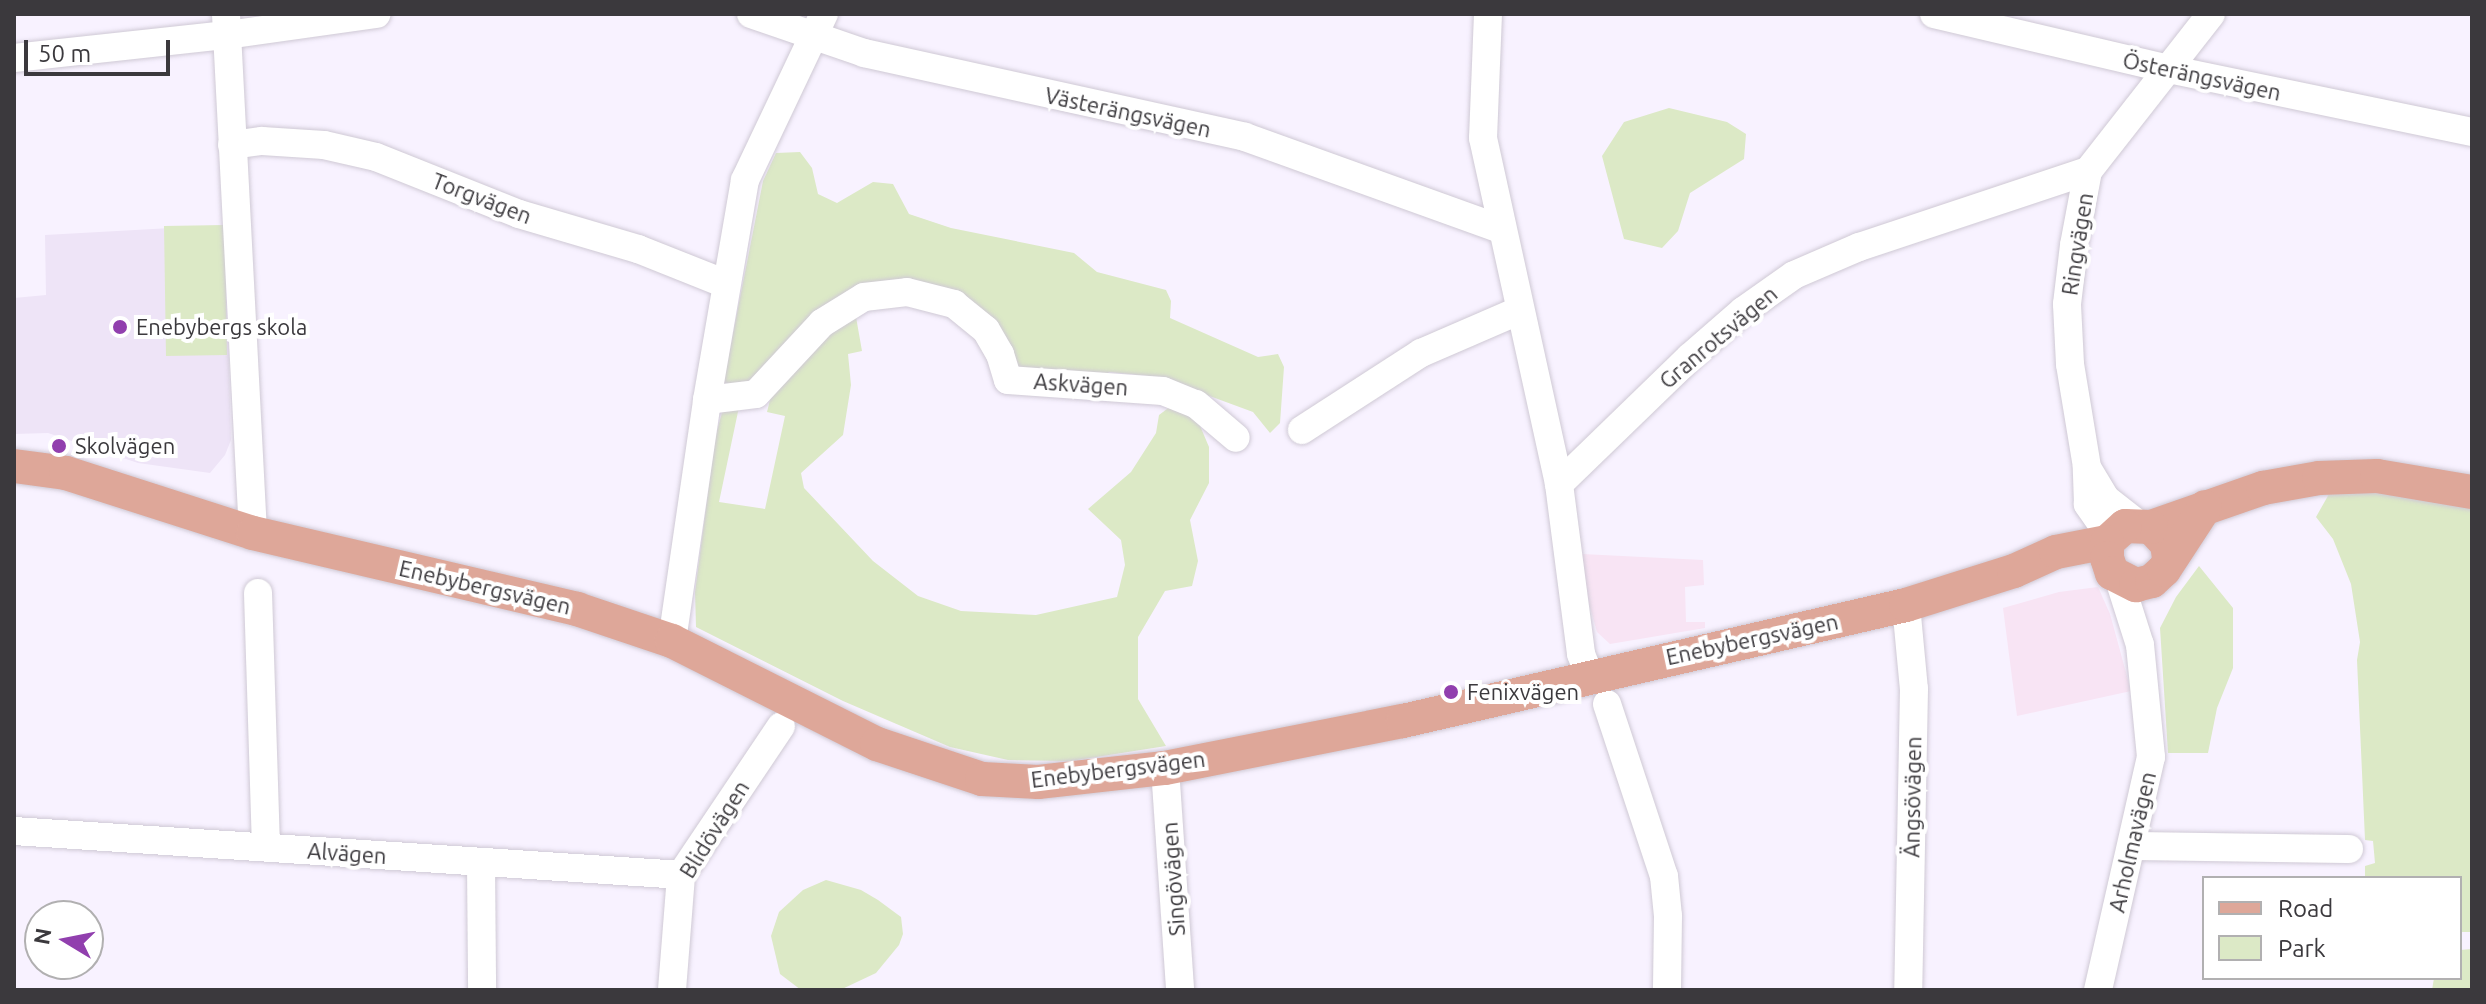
<!DOCTYPE html>
<meta charset="utf-8">
<style>
body{margin:0}
#map{position:relative;width:2486px;height:1004px;overflow:hidden;background:#f8f2ff;font-family:Ubuntu,sans-serif}
div>[style]{position:absolute}
.commercial>*{inset:0;background:#f8e4f4}
.built>*{inset:0;background:#eee4f7}
.green>*{inset:0;background:#dce9c6}
.roads{filter:drop-shadow(0 0 2px #cfc9d5) drop-shadow(0 0 2px #cfc9d5)}
.minor>*{height:28px;margin:-14px;padding:0 14px;transform-origin:14px;border-radius:14px;background:#fff}
.major>*{height:34px;margin:-17px;padding:0 17px;transform-origin:17px;border-radius:17px;background:#dea799}
.dots>*{width:22px;height:22px;translate:-50% -50%;box-sizing:border-box;border:4px solid #fff;border-radius:50%}
span{translate:-50% -50%;white-space:nowrap;text-align:center;line-height:1.15;-webkit-text-stroke:8px #fff;paint-order:stroke}
.street-label{font-size:22px;color:#3b393d}
.poi-label{font-size:22px;color:#3b393d}
.left{translate:0 -50%;text-align:left}
.frame{position:absolute;inset:0;border:16px solid #3b393d;pointer-events:none}
.legend{position:absolute;left:2202px;top:876px;width:260px;height:104px;box-sizing:border-box;background:#fff;border:2px solid #b1b0b1;margin:0;padding:10px 14px;list-style:none;font-size:24px;color:#3b393d}
.legend li{display:flex;align-items:center;gap:16px;height:40px}
.legend b{width:40px;border:2px solid #b1b0b1}
.north{position:absolute;left:24px;top:900px;width:80px;height:80px;box-sizing:border-box;background:#fff;border:2px solid #b1b0b1;border-radius:50%;rotate:280deg;font-size:22px;font-weight:700;line-height:32px;text-align:center;color:#3b393d}
.north::after{content:'';display:block;margin:auto;width:28px;height:36px;background:#913fae;clip-path:polygon(50% 0,100% 100%,50% 72%,0 100%)}
.scale{position:absolute;left:24px;top:40px;width:146px;height:36px;box-sizing:border-box;border:4px solid #3b393d;border-top:0;padding-left:10px;font-size:24px;line-height:28px;white-space:nowrap;color:#3b393d;-webkit-text-stroke:6px #fff;paint-order:stroke}
</style>
<div id="map">
<div class="commercial">
<i style="clip-path:polygon(1582px 554px,1703px 560px,1704px 585px,1685px 587px,1686px 622px,1705px 622px,1705px 628px,1610px 644px,1597px 632px,1585px 590px)"></i>
<i style="clip-path:polygon(2098px 587px,2110px 614px,2131px 691px,2017px 716px,2003px 608px,2059px 592px)"></i>
</div>
<div class="built">
<i style="clip-path:polygon(225px 225px,231px 440px,225px 455px,210px 473px,138px 463px,48px 433px,14px 434px,14px 298px,46px 295px,45px 235px)"></i>
</div>
<div class="green">
<i style="clip-path:polygon(1669px 108px,1727px 122px,1746px 134px,1744px 159px,1690px 193px,1678px 231px,1662px 248px,1624px 239px,1602px 156px,1624px 122px)"></i>
<i style="clip-path:polygon(800px 152px,812px 168px,818px 194px,837px 203px,873px 182px,893px 184px,909px 214px,951px 228px,1074px 253px,1097px 272px,1166px 290px,1171px 301px,1170px 318px,1258px 357px,1278px 354px,1284px 367px,1280px 423px,1270px 433px,1253px 412px,1158px 377px,1109px 372px,1101px 379px,1017px 368px,985px 313px,899px 282px,744px 388px,723px 384px,763px 181px,776px 153px)"></i>
<i style="clip-path:polygon(225px 225px,227px 355px,166px 356px,164px 226px)"></i>
<i style="clip-path:polygon(856px 317px,862px 351px,848px 354px,851px 385px,843px 435px,801px 473px,804px 488px,873px 561px,918px 596px,961px 611px,1036px 615px,1117px 597px,1125px 565px,1121px 540px,1088px 509px,1131px 472px,1156px 433px,1159px 415px,1171px 406px,1198px 421px,1209px 447px,1209px 483px,1190px 520px,1198px 561px,1192px 586px,1165px 591px,1138px 637px,1138px 699px,1166px 746px,1071px 761px,1008px 760px,950px 747px,843px 701px,696px 627px,695px 592px,715px 438px,723px 409px,739px 407px,719px 502px,765px 509px,785px 416px,767px 412px,771px 396px,831px 326px)"></i>
<i style="clip-path:polygon(2364px 491px,2444px 501px,2472px 509px,2472px 932px,2460px 932px,2460px 878px,2365px 878px,2365px 866px,2375px 863px,2373px 841px,2365px 840px,2357px 660px,2360px 642px,2351px 584px,2333px 539px,2316px 517px,2329px 494px)"></i>
<i style="clip-path:polygon(2199px 566px,2233px 608px,2233px 668px,2217px 708px,2208px 753px,2168px 753px,2160px 628px,2176px 597px)"></i>
<i style="clip-path:polygon(826px 880px,861px 890px,878px 900px,901px 917px,903px 934px,899px 945px,876px 973px,840px 990px,801px 990px,780px 974px,771px 936px,779px 912px,803px 890px)"></i>
<i style="clip-path:polygon(2472px 949px,2472px 990px,2432px 990px,2434px 978px,2460px 978px,2460px 950px)"></i>
</div>
<div class="roads">
<div class="minor">
<i style="left:226px;top:14px;width:520px;rotate:87.02deg"></i>
<i style="left:751px;top:14px;width:120px;rotate:19deg"></i>
<i style="left:864px;top:53px;width:390px;rotate:12.4deg"></i>
<i style="left:1245px;top:137px;width:271px;rotate:19.8deg"></i>
<i style="left:1488px;top:14px;width:124px;rotate:92.3deg"></i>
<i style="left:1483px;top:138px;width:354px;rotate:77.6deg"></i>
<i style="left:1559px;top:484px;width:171px;rotate:82.6deg"></i>
<i style="left:1581px;top:654px;width:22px;rotate:69deg"></i>
<i style="left:1934px;top:14px;width:240px;rotate:13.2deg"></i>
<i style="left:2168px;top:69px;width:310px;rotate:11.7deg"></i>
<i style="left:14px;top:58px;width:214px;rotate:-6.2deg"></i>
<i style="left:227px;top:35px;width:151px;rotate:-8deg"></i>
<i style="left:232px;top:145px;width:30px;rotate:-8deg"></i>
<i style="left:262px;top:141px;width:62px;rotate:3.7deg"></i>
<i style="left:324px;top:145px;width:53px;rotate:13deg"></i>
<i style="left:376px;top:157px;width:154px;rotate:21.7deg"></i>
<i style="left:519px;top:214px;width:124px;rotate:16.4deg"></i>
<i style="left:638px;top:249px;width:95px;rotate:21.7deg"></i>
<i style="left:707px;top:400px;width:49px;rotate:-7deg"></i>
<i style="left:756px;top:394px;width:97px;rotate:-47.1deg"></i>
<i style="left:822px;top:323px;width:49px;rotate:-31.8deg"></i>
<i style="left:864px;top:297px;width:43px;rotate:-6.6deg"></i>
<i style="left:907px;top:292px;width:49px;rotate:14.3deg"></i>
<i style="left:954px;top:304px;width:41px;rotate:39.1deg"></i>
<i style="left:986px;top:330px;width:28px;rotate:60deg"></i>
<i style="left:1000px;top:354px;width:27px;rotate:73deg"></i>
<i style="left:1008px;top:380px;width:155px;rotate:4.1deg"></i>
<i style="left:1163px;top:391px;width:35px;rotate:22deg"></i>
<i style="left:1196px;top:404px;width:52px;rotate:40.4deg"></i>
<i style="left:1302px;top:430px;width:142px;rotate:-32.9deg"></i>
<i style="left:1421px;top:353px;width:106px;rotate:-23.4deg"></i>
<i style="left:2089px;top:471px;width:33px;rotate:59deg"></i>
<i style="left:2106px;top:499px;width:41px;rotate:38deg"></i>
<i style="left:1559px;top:484px;width:182px;rotate:-44.1deg"></i>
<i style="left:1690px;top:357px;width:70px;rotate:-41deg"></i>
<i style="left:1743px;top:311px;width:62px;rotate:-35.2deg"></i>
<i style="left:1794px;top:275px;width:71px;rotate:-23.3deg"></i>
<i style="left:1859px;top:247px;width:241px;rotate:-18.4deg"></i>
<i style="left:2110px;top:536px;width:39px;rotate:-125deg"></i>
<i style="left:2088px;top:504px;width:37px;rotate:-92deg"></i>
<i style="left:2087px;top:467px;width:104px;rotate:-99.4deg"></i>
<i style="left:2070px;top:364px;width:60px;rotate:-92.9deg"></i>
<i style="left:2067px;top:304px;width:59px;rotate:-83.2deg"></i>
<i style="left:2074px;top:245px;width:75px;rotate:-79.3deg"></i>
<i style="left:2088px;top:171px;width:199px;rotate:-51.9deg"></i>
<i style="left:258px;top:593px;width:254px;rotate:88.2deg"></i>
<i style="left:1906px;top:605px;width:84px;rotate:84.6deg"></i>
<i style="left:1914px;top:689px;width:301px;rotate:91.1deg"></i>
<i style="left:672px;top:641px;width:244px;rotate:-81.7deg"></i>
<i style="left:707px;top:400px;width:223px;rotate:-80.2deg"></i>
<i style="left:745px;top:180px;width:184px;rotate:-64.6deg"></i>
<i style="left:1607px;top:704px;width:181px;rotate:71.7deg"></i>
<i style="left:1664px;top:876px;width:40px;rotate:84.3deg"></i>
<i style="left:1668px;top:916px;width:74px;rotate:90.8deg"></i>
<i style="left:1165px;top:768px;width:223px;rotate:86.1deg"></i>
<i style="left:14px;top:831px;width:668px;rotate:3.77deg"></i>
<i style="left:2132px;top:846px;width:217px;rotate:0.8deg"></i>
<i style="left:481px;top:863px;width:127px;rotate:89.5deg"></i>
<i style="left:672px;top:990px;width:115px;rotate:-85.5deg"></i>
<i style="left:681px;top:875px;width:179px;rotate:-56.1deg"></i>
<i style="left:2098px;top:990px;width:239px;rotate:-77.2deg"></i>
<i style="left:2151px;top:757px;width:113px;rotate:-95.6deg"></i>
<i style="left:2140px;top:645px;width:69px;rotate:-107.7deg"></i>
</div>
<div class="major">
<i style="left:14px;top:466px;width:52px;rotate:7.7deg"></i>
<i style="left:66px;top:473px;width:196px;rotate:17.8deg"></i>
<i style="left:253px;top:533px;width:333px;rotate:13.2deg"></i>
<i style="left:577px;top:609px;width:100px;rotate:18.6deg"></i>
<i style="left:672px;top:641px;width:229px;rotate:26.7deg"></i>
<i style="left:877px;top:744px;width:111px;rotate:18.4deg"></i>
<i style="left:982px;top:779px;width:56px;rotate:3.1deg"></i>
<i style="left:1038px;top:782px;width:128px;rotate:-6.3deg"></i>
<i style="left:1165px;top:768px;width:243px;rotate:-11.2deg"></i>
<i style="left:1403px;top:721px;width:516px;rotate:-12.99deg"></i>
<i style="left:1906px;top:605px;width:113px;rotate:-17.5deg"></i>
<i style="left:2014px;top:571px;width:46px;rotate:-24.3deg"></i>
<i style="left:2056px;top:552px;width:52px;rotate:-11.1deg"></i>
<i style="left:2151px;top:527px;width:119px;rotate:-19.2deg"></i>
<i style="left:2263px;top:488px;width:57px;rotate:-10.1deg"></i>
<i style="left:2319px;top:478px;width:58px;rotate:-2deg"></i>
<i style="left:2377px;top:476px;width:96px;rotate:9.6deg"></i>
<i style="left:2169px;top:558px;width:14px;rotate:-98deg"></i>
<i style="left:2167px;top:544px;width:23px;rotate:-133deg"></i>
<i style="left:2151px;top:527px;width:26px;rotate:-178deg"></i>
<i style="left:2125px;top:526px;width:24px;rotate:138deg"></i>
<i style="left:2107px;top:542px;width:16px;rotate:90deg"></i>
<i style="left:2107px;top:558px;width:16px;rotate:72deg"></i>
<i style="left:2112px;top:573px;width:27px;rotate:27deg"></i>
<i style="left:2136px;top:585px;width:16px;rotate:-14deg"></i>
<i style="left:2152px;top:581px;width:16px;rotate:-43deg"></i>
<i style="left:2164px;top:570px;width:75px;rotate:-56.9deg"></i>
</div>
</div>
<div class="dots">
<i style="left:120px;top:327px;background:#913fae"></i>
<i style="left:59px;top:446px;background:#913fae"></i>
<i style="left:1451px;top:692px;background:#913fae"></i>
</div>
<div class="street-label">
<span style="left:2202px;top:76px;rotate:12deg">Österängsvägen</span>
<span style="left:1128px;top:112px;rotate:12deg">Västerängsvägen</span>
<span style="left:482px;top:198px;rotate:21deg">Torgvägen</span>
<span style="left:2077px;top:244px;rotate:-81deg">Ringvägen</span>
<span style="left:1718px;top:337px;rotate:-40deg">Granrotsvägen</span>
<span style="left:1081px;top:384px;rotate:4deg">Askvägen</span>
<span style="left:485px;top:587px;rotate:13deg">Enebybergsvägen</span>
<span style="left:1752px;top:639px;rotate:-12deg">Enebybergsvägen</span>
<span style="left:1118px;top:769px;rotate:-7deg">Enebybergsvägen</span>
<span style="left:1912px;top:797px;rotate:-89deg">Ängsövägen</span>
<span style="left:714px;top:829px;rotate:-58deg">Blidövägen</span>
<span style="left:2132px;top:842px;rotate:-77deg">Arholmavägen</span>
<span style="left:347px;top:853px;rotate:4deg">Alvägen</span>
<span style="left:1173px;top:879px;rotate:-94deg">Singövägen</span>
</div>
<div class="poi-label">
<span class="left" style="left:136px;top:327px">Enebybergs skola</span>
<span class="left" style="left:75px;top:446px">Skolvägen</span>
<span class="left" style="left:1467px;top:692px">Fenixvägen</span>
</div>
<div class="frame"></div>
<ul class="legend">
<li><b style="height:10px;background:#dea799"></b>Road</li>
<li><b style="height:22px;background:#dce9c6"></b>Park</li>
</ul>
<div class="north">N</div>
<div class="scale">50 m</div>
</div>
